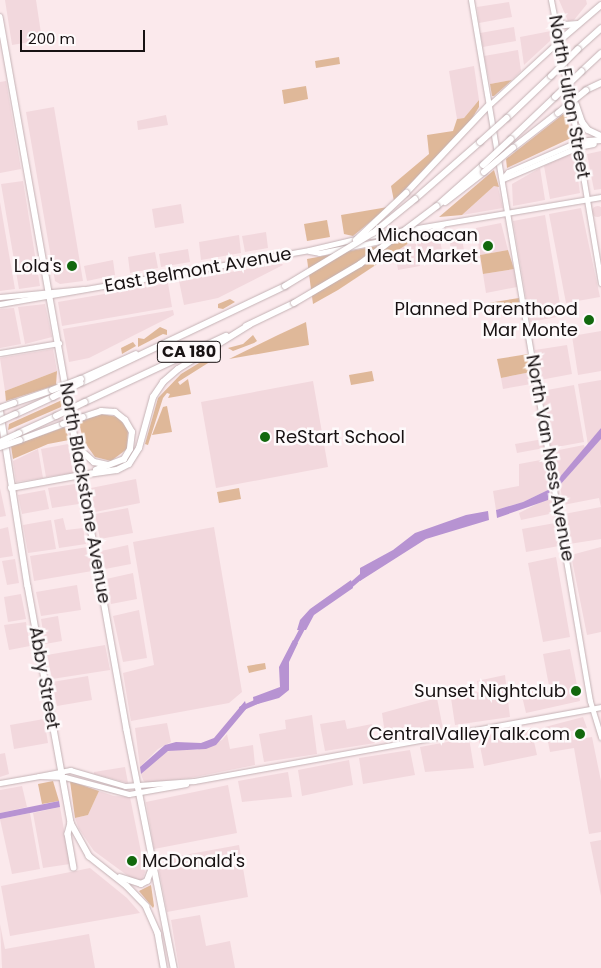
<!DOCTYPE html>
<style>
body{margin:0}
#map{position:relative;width:601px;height:968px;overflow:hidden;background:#fbe9ec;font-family:Poppins,sans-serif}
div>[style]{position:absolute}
.built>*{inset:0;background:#f2d8dd}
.round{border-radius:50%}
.green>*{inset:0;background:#dfb899}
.water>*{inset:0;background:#b793d2}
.canal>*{height:4.5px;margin:-2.25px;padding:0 2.25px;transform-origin:2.25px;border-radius:2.25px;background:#b793d2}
.roads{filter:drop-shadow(0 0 1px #c4b2b5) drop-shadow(0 0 1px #c4b2b5)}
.secondary>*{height:5px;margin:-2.5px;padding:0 2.5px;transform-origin:2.5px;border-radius:2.5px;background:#fff}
.primary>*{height:5.5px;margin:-2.75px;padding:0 2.75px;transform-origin:2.75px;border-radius:2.75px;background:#fff}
.motorway>*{height:6px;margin:-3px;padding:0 3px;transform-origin:3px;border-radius:3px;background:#fff}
.bridges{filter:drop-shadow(0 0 1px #c4b2b5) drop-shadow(0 0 1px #c4b2b5)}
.motorway-bridge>*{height:6px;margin:-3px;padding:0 3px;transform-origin:3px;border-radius:3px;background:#fff}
.dots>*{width:14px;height:14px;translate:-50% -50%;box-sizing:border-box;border:2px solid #fefafb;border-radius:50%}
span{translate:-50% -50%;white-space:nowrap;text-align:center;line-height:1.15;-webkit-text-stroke:5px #fefafb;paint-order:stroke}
.shield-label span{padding:1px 4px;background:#fefafb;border:1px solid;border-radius:4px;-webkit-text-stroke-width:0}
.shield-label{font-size:16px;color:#181213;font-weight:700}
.street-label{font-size:18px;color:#181213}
.poi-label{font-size:18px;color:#181213}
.right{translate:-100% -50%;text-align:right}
.left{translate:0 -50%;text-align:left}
.scale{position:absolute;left:20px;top:30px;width:125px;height:22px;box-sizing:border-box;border:2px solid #181213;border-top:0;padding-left:6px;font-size:15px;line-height:18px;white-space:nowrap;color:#181213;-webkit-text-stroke:4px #fefafb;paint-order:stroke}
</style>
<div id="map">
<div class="built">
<i style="clip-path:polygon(5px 0,36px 0,42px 40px,12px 45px)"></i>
<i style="clip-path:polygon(559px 0,586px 0,587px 4px,574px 20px,568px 21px)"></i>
<i style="clip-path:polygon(509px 2px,512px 17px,479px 23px,477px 7px)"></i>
<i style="clip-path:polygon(514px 27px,516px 41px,483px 47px,480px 33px)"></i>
<i style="clip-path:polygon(551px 31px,550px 41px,524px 65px,520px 37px)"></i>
<i style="clip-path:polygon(518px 50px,521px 71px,512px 80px,490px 84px,484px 56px)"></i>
<i style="clip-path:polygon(474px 66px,479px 100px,464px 118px,457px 119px,449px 71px)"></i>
<i style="clip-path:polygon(6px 81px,21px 169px,0 173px,0 82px)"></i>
<i style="clip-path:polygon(54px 107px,83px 281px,60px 284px,55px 281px,26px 112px)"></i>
<i style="clip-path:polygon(166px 115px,168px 125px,138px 130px,137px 121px)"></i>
<i style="clip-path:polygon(601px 151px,601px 189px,594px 190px,587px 154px)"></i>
<i style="clip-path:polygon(570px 154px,575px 157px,580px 193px,550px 199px,544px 166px)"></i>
<i style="clip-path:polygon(540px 168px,545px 200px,513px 206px,512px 184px)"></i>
<i style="clip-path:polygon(23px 181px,40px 286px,19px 289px,1px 184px)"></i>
<i style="clip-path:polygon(497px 183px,503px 208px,462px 215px)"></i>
<i style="clip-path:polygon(0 202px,15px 289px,0 291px)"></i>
<i style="clip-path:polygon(181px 204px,184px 223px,155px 228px,152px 209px)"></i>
<i class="round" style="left:591.5px;top:205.5px;width:11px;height:11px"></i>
<i style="clip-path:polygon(581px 208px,600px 297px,566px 303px,549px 214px)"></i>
<i style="clip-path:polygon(545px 215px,562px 316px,530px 322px,513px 221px)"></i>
<i style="clip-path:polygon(501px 223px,508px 250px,480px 255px,476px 228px)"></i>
<i style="clip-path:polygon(461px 230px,465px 258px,453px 260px,448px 233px)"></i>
<i style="clip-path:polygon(266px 232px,268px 248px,245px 252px,242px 236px)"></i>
<i style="clip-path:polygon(439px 233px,443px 257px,421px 261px,416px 238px)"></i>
<i style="clip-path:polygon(239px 235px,241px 253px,201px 260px,199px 242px)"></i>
<i style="clip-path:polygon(415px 239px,420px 266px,398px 270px,395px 252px)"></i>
<i style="clip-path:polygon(188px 249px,190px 262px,161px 267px,159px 254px)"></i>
<i style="clip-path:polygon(155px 252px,158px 268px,130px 273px,128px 257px)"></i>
<i style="clip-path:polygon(113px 260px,115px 275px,87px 281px,84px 266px)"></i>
<i style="clip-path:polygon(281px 263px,283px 265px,218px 298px,184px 305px,179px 281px)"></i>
<i style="clip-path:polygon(514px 269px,517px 287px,486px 293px,483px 274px)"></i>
<i style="clip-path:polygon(168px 283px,172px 307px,62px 326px,58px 302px)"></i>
<i style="clip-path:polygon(45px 304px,52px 337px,25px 344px,18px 307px)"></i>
<i style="clip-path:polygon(14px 308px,21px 344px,0 348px,0 309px)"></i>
<i style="clip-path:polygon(173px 310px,174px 315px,89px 358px,69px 362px,63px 329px)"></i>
<i style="clip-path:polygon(601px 331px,601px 371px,578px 375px,572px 336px)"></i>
<i style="clip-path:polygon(567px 345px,572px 374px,540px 380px,535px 350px)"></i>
<i style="clip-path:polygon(53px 349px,57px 371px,5px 391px,0 358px)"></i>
<i style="clip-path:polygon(531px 372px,531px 384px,503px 389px,501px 378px)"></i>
<i style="clip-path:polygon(601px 380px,601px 428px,588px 445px,578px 384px)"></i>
<i style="clip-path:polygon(313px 381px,328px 467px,216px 488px,201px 402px)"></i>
<i style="clip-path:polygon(574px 385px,584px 442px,551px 448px,542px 391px)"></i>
<i style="clip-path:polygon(543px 439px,544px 448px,517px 453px,515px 444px)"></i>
<i style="clip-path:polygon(601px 439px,601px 539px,569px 544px,564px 514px,601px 507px,599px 498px,563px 505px,560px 485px)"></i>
<i style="clip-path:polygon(68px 444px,73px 473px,46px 477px,41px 449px)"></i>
<i style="clip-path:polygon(584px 445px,585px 449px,559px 478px,554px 451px)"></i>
<i style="clip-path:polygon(38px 449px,43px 478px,16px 482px,13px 461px)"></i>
<i style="clip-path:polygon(546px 459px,550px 489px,523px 502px,496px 510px,493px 491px,519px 486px,519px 464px)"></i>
<i style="clip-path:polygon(136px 479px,140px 503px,95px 512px,91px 488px)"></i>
<i style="clip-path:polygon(75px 484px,79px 504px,52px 508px,48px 488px)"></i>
<i style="clip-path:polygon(0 488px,6px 516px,0 517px)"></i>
<i style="clip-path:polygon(45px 490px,49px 509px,22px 514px,18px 495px)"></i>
<i style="clip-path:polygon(551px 497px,554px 513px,521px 520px,519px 513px)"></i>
<i style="clip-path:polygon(128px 508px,133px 533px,100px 539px,95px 514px)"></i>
<i style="clip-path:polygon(63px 518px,66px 530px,83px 528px,86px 544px,59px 548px,54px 520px)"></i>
<i style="clip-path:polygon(51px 520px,56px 549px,28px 553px,23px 525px)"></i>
<i style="clip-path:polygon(555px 523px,559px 546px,526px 552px,522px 529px)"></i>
<i style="clip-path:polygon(8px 527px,13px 556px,0 558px,0 529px)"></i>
<i style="clip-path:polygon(214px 527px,242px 692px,229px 703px,131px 721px,123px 673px,154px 665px,133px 542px)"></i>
<i style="clip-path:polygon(128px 545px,131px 564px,105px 569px,101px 551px)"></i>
<i style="clip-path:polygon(88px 547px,92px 571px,34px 581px,30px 556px)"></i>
<i style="clip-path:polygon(601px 547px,601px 632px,587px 635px,571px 555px)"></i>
<i style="clip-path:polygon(556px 557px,570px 637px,543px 642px,528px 563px)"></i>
<i style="clip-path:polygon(15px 559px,19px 583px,7px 585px,2px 561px)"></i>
<i style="clip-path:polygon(133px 573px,137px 599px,111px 604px,106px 579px)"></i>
<i style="clip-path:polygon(77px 585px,81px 610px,41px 616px,36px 592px)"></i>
<i style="clip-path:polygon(21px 594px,26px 619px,8px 622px,4px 597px)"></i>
<i style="clip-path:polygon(139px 610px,147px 658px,123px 662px,113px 616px)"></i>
<i style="clip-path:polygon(58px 616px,62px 641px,45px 644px,41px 619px)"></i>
<i style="clip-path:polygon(26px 622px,30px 646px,9px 650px,4px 625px)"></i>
<i style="clip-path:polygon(105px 645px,110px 670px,52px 679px,47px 655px)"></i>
<i style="clip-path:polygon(570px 649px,580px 701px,526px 713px,521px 692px,549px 686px,543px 654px)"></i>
<i style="clip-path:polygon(505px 675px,510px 717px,455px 725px,451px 698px,479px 692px,477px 681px)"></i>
<i style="clip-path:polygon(88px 676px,92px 700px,57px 706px,52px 682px)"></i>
<i style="clip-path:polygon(437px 698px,443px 729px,386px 741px,382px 713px)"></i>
<i style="clip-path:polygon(312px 715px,317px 754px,264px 762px,259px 734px,286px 729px,285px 720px)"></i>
<i style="clip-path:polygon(583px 717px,587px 728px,571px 731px,573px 740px,592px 737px,601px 781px,601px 832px,589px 834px,574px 748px,550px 752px,545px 727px)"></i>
<i style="clip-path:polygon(44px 719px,48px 743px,14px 749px,10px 725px)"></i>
<i style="clip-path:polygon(345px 720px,347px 729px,372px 724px,375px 743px,325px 751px,320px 724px)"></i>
<i style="clip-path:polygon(167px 723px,171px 742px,158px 749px,140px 767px,135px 728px)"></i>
<i style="clip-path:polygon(531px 728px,537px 755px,484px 766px,478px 736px)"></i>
<i style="clip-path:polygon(227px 734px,230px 749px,253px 745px,255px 765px,190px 778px,146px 783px,143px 780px,141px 774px,163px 753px,176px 749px,197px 750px,222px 740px)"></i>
<i style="clip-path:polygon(469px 738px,474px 768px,425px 772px,420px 747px)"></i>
<i style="clip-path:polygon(410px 750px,415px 775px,363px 784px,359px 758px)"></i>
<i style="clip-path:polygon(5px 753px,9px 774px,0 777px,0 754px)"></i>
<i style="clip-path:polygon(349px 760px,353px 785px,302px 796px,298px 770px)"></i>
<i style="clip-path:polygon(125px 767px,128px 783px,94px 774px,94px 772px)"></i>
<i style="clip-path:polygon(288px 772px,292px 797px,242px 802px,238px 781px)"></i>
<i style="clip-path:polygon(228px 785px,237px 833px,154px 849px,146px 802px)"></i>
<i style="clip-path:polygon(22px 786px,27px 807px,0 813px,0 790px)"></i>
<i style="clip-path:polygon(99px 791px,114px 796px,130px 797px,145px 872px,142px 881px,135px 881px,94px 851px,79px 829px,75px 818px,88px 815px)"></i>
<i style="clip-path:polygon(60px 807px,70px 864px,43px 868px,33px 813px)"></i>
<i style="clip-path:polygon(30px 813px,40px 869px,12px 874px,0 819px)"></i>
<i style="clip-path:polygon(601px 840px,601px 896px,590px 842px)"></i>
<i style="clip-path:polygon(239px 845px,248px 897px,167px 912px,157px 860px)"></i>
<i style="clip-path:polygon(90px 868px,127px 898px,140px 913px,10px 936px,1px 886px)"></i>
<i style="clip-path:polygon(200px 915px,206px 946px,230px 941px,235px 968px,179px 968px,171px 920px)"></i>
<i style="clip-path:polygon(0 924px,5px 949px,89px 934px,95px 968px,2px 968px)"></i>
</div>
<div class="green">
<i style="clip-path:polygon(339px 57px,340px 64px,316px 68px,315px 61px)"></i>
<i style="clip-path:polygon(512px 80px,494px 96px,492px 96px,490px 84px)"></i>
<i style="clip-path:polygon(306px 86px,308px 99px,284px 104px,282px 90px)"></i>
<i style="clip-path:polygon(479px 100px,479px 107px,471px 120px,394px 201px,391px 186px,429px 154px,427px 135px,453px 131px,457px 119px,464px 118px)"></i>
<i style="clip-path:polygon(566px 112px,571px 138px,507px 168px,506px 159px)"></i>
<i style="clip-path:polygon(494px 170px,499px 187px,494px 186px,462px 215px,439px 217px)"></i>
<i style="clip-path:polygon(388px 207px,353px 236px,344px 234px,341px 215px)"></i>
<i style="clip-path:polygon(327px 220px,330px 237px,307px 241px,304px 224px)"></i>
<i style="clip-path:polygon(415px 239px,338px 290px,313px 304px,307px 259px)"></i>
<i style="clip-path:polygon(508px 250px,514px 269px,483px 274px,480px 255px)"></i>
<i style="clip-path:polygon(519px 298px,519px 304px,490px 312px,488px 303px)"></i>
<i style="clip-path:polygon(230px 299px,235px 302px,223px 309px,218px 308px,218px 304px)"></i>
<i style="clip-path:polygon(306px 322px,309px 345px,229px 359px,278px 335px)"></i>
<i style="clip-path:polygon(160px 327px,167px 330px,167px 335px,163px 334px,138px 347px,138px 338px,144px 339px)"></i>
<i style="clip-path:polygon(253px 335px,257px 341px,254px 343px,233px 351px,228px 348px,243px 344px)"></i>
<i style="clip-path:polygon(133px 342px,136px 346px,122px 354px,121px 348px)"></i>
<i style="clip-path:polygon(217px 352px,216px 358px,178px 382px,180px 385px,188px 379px,191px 394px,168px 398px,170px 394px,167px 393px,163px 398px,148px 445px,145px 444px,158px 398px,181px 374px)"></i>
<i style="clip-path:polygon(528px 354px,531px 372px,501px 378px,497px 359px)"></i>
<i style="clip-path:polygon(57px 371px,56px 385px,6px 401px,5px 391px)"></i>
<i style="clip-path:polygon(372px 371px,374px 381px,351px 385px,349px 375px)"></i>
<i style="clip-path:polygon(62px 400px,61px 407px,8px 430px,9px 424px)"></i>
<i style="clip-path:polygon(167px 406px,172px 432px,152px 435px,163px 407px)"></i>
<i style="clip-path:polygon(101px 414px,118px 417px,128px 430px,127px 449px,111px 461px,95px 457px,83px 440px,79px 422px)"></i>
<i style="clip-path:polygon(65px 427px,69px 440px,48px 444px,13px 459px,11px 446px)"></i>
<i style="clip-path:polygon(239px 488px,241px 499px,219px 503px,217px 492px)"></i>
<i style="clip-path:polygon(265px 663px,266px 669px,249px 673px,247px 666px)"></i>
<i style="clip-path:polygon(53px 781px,59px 801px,42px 804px,38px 784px)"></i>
<i style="clip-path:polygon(70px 781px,99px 791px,88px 815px,75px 818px)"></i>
<i style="clip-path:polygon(151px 885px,154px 906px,153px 908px,139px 891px)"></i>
</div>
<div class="water">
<i style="clip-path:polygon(601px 428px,601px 439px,560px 485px,559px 478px)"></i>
<i style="clip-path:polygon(550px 489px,548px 500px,497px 518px,496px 510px,523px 502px)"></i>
<i style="clip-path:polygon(488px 511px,489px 520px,426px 539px,360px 581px,360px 568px,393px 550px,415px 533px,466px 515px)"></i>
<i style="clip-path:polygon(351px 580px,353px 588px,314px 615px,306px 630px,297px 630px,300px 620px,310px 609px)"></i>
<i style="clip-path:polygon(293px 640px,298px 643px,289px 662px,289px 690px,279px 698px,254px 705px,253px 697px,280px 687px,279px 667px)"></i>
<i style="clip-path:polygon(245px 701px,247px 708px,216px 745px,206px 749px,168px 751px,141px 774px,140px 767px,165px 745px,176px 742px,201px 743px,214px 738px)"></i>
<i style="clip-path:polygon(59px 801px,60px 807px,0 819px,0 813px)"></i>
</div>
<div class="canal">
<i style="left:348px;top:587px;width:20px;rotate:-41deg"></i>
<i style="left:293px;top:645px;width:21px;rotate:-62deg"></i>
<i style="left:241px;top:708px;width:20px;rotate:-24deg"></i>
</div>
<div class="roads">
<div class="secondary">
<i style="left:471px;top:0;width:711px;rotate:80.37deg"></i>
<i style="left:590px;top:701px;width:38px;rotate:73deg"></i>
<i style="left:551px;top:0;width:77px;rotate:78.8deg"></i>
<i style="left:568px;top:86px;width:200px;rotate:80.5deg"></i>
<i style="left:488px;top:106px;width:96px;rotate:-42.5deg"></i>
<i style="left:502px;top:179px;width:9px;rotate:-49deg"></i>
<i style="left:508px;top:172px;width:75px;rotate:-23.5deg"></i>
<i style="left:503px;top:179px;width:82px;rotate:-23.1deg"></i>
<i style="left:370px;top:236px;width:234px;rotate:-9.6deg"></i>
<i style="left:309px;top:251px;width:10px;rotate:11deg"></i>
<i style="left:319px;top:253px;width:115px;rotate:-11deg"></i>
<i style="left:432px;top:231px;width:12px;rotate:-31deg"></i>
<i style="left:0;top:297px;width:84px;rotate:-5.4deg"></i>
<i style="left:0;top:304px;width:314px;rotate:-9.9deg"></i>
<i style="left:309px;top:250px;width:51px;rotate:-13.5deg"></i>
<i style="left:0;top:353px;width:60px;rotate:-9.6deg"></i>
<i style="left:39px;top:776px;width:32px;rotate:-11deg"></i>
<i style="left:70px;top:770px;width:57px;rotate:16.2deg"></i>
<i style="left:125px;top:786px;width:69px;rotate:-4.1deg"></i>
<i style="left:194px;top:781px;width:414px;rotate:-10.3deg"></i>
<i style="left:0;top:783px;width:40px;rotate:-10deg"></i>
<i style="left:39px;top:776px;width:26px;rotate:2deg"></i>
<i style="left:65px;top:777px;width:66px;rotate:14.9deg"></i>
<i style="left:129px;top:794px;width:58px;rotate:-10deg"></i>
</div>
<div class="primary">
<i style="left:0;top:17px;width:724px;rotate:79.9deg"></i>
<i style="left:127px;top:730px;width:243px;rotate:78.8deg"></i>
<i style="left:0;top:408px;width:180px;rotate:81.1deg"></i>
<i style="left:28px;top:586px;width:241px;rotate:79.7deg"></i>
<i style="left:71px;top:823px;width:38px;rotate:61deg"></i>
<i style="left:89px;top:856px;width:48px;rotate:38.3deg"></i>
<i style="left:127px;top:886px;width:28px;rotate:46deg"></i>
<i style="left:146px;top:906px;width:30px;rotate:66deg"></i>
<i style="left:158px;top:933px;width:36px;rotate:80deg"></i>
<i style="left:11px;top:488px;width:71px;rotate:-10.5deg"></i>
<i style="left:71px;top:823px;width:11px;rotate:105deg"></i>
<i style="left:68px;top:834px;width:34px;rotate:80deg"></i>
<i style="left:120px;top:877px;width:22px;rotate:18deg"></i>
<i style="left:141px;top:884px;width:7px;rotate:-27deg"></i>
<i style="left:147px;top:881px;width:14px;rotate:-69deg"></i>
</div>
<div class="motorway">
<i style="left:554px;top:17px;width:13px;rotate:39deg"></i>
<i style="left:564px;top:25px;width:14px;rotate:-4deg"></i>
<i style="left:559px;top:41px;width:55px;rotate:-40.6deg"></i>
<i style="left:578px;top:49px;width:31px;rotate:-42deg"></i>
<i style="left:582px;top:71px;width:26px;rotate:-43deg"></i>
<i style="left:565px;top:73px;width:52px;rotate:70.9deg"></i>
<i style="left:582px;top:122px;width:10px;rotate:53deg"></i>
<i style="left:588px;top:130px;width:14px;rotate:25deg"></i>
<i style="left:586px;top:90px;width:17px;rotate:-25deg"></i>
<i style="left:507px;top:118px;width:61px;rotate:-43.7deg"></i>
<i style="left:511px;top:139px;width:61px;rotate:-43.7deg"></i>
<i style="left:577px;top:142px;width:24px;rotate:-5deg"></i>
<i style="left:578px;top:147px;width:16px;rotate:-11deg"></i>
<i style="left:513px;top:148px;width:57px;rotate:-37.9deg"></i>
<i style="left:406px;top:193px;width:120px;rotate:-46.7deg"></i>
<i style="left:415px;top:199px;width:86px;rotate:-41.2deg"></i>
<i style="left:445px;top:202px;width:49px;rotate:-37.6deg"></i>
<i style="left:437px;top:206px;width:62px;rotate:-41.7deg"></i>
<i style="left:246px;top:326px;width:53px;rotate:-25.6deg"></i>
<i style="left:81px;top:379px;width:60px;rotate:-24.4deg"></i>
<i style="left:81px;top:383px;width:226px;rotate:-25.4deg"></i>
<i style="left:85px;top:402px;width:156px;rotate:-25.1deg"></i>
<i style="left:14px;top:403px;width:40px;rotate:-18.9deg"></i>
<i style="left:16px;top:414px;width:41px;rotate:-24.7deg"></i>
<i style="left:83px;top:417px;width:19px;rotate:-18deg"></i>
<i style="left:101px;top:411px;width:14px;rotate:4deg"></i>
<i style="left:115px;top:412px;width:13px;rotate:39deg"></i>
<i style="left:125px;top:420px;width:14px;rotate:60deg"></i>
<i style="left:132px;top:432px;width:17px;rotate:97deg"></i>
<i style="left:130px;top:449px;width:12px;rotate:121deg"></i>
<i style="left:124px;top:459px;width:30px;rotate:159deg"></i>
<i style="left:19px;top:433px;width:41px;rotate:-24.7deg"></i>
<i style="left:20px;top:440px;width:46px;rotate:-20.4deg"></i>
<i style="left:76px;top:446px;width:24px;rotate:42deg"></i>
<i style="left:94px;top:462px;width:14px;rotate:12deg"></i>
<i style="left:81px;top:475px;width:36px;rotate:-8deg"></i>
<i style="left:117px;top:470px;width:13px;rotate:-27deg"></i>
<i style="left:129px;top:464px;width:19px;rotate:-58deg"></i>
<i style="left:139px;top:448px;width:53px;rotate:-74.6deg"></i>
<i style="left:153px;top:397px;width:18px;rotate:-56deg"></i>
<i style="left:163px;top:382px;width:20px;rotate:-41deg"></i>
<i style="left:178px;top:369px;width:84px;rotate:-31.8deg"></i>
</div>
</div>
<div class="bridges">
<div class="motorway-bridge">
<i style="left:551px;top:76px;width:38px;rotate:-45deg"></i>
<i style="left:555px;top:97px;width:37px;rotate:-44deg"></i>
<i style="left:558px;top:113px;width:36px;rotate:-39deg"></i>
<i style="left:480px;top:142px;width:36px;rotate:-42deg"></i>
<i style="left:483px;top:165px;width:38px;rotate:-43deg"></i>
<i style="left:484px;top:172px;width:38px;rotate:-40deg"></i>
<i style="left:356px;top:240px;width:69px;rotate:-43.2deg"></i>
<i style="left:285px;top:286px;width:103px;rotate:-31.1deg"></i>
<i style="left:373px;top:233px;width:54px;rotate:-39deg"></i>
<i style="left:294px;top:303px;width:77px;rotate:-30.6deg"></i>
<i style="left:360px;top:264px;width:96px;rotate:-37deg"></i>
<i style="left:52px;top:390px;width:31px;rotate:-21deg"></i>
<i style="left:53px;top:397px;width:31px;rotate:-27deg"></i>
<i style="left:0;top:408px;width:15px;rotate:-20deg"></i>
<i style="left:56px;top:416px;width:32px;rotate:-26deg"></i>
<i style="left:0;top:421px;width:17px;rotate:-24deg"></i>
<i style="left:63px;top:424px;width:21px;rotate:-19deg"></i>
<i style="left:0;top:442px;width:21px;rotate:-25deg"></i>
<i style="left:0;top:447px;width:21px;rotate:-19deg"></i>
</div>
</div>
<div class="dots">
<i style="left:488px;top:246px;background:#12680d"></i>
<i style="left:72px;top:266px;background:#12680d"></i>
<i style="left:589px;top:320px;background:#12680d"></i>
<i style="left:265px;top:437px;background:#12680d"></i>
<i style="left:576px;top:691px;background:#12680d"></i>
<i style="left:580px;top:734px;background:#12680d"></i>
<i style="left:132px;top:861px;background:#12680d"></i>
</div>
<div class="shield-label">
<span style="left:189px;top:352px">CA 180</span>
</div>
<div class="street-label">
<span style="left:569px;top:97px;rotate:80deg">North Fulton Street</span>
<span style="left:198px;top:270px;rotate:-10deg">East Belmont Avenue</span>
<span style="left:550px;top:458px;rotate:80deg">North Van Ness Avenue</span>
<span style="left:85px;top:493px;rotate:80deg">North Blackstone Avenue</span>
<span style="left:44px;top:678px;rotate:80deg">Abby Street</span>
</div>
<div class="poi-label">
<span class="right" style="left:478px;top:246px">Michoacan<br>Meat Market</span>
<span class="right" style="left:62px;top:266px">Lola's</span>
<span class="right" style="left:578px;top:320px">Planned Parenthood<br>Mar Monte</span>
<span class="left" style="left:275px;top:437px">ReStart School</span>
<span class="right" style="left:566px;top:691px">Sunset Nightclub</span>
<span class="right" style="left:570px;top:734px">CentralValleyTalk.com</span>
<span class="left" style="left:142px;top:861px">McDonald's</span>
</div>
<div class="scale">200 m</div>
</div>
